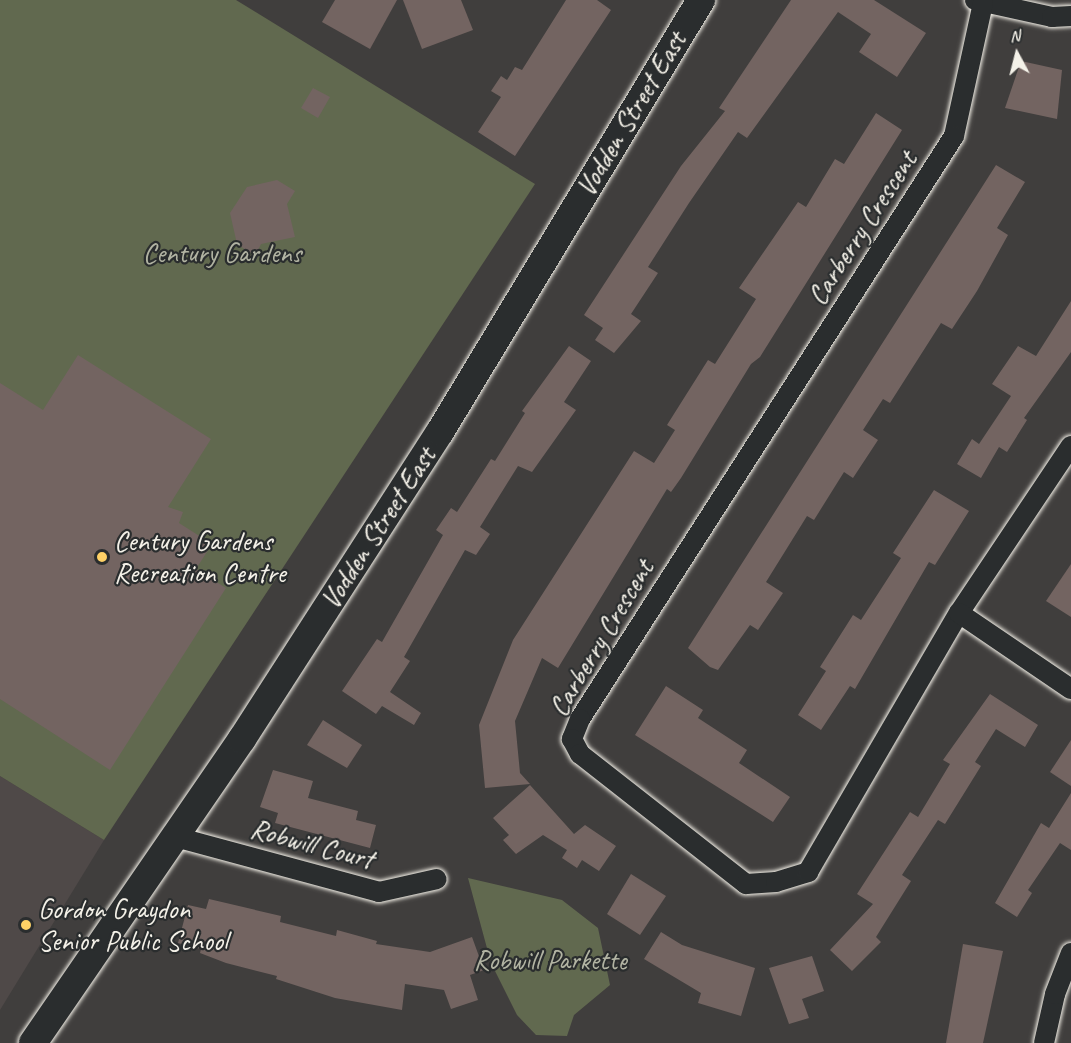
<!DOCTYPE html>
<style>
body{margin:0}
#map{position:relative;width:1071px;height:1043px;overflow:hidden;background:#403e3d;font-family:Caveat,sans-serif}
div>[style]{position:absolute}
.built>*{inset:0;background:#4f4948}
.green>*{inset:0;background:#61694f}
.building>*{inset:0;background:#736461}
.roads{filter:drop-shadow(0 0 2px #f4f1e8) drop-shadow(0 0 2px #f4f1e8)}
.street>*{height:20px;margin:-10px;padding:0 10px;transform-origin:10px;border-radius:10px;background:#2a2d2e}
.secondary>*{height:28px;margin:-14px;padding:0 14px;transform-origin:14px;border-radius:14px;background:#2a2d2e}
.dots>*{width:16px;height:16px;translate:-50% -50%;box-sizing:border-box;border:3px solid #2a2d2e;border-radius:50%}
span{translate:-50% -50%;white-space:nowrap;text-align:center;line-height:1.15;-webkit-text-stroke:4.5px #2a2d2e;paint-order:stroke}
.street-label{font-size:28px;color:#f4f1e8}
.park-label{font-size:28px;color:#b2b4a3}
.poi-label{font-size:28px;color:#f4f1e8}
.left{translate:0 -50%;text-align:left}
.north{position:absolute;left:987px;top:24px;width:60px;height:60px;-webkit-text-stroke:4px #2a2d2e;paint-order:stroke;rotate:353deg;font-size:16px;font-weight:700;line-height:24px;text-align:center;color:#f4f1e8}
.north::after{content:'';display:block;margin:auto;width:21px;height:27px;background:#f4f1e8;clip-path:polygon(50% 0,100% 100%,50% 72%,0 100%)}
</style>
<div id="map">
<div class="built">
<i style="clip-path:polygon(0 776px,104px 840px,0 1010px)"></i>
</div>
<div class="green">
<i style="clip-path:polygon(0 0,236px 0,535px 184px,104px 840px,0 776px)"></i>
<i style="clip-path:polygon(468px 878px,562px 900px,598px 928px,610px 985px,574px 1015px,567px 1036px,536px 1035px,517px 1015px,491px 963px)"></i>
</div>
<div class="building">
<i style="clip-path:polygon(335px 0,397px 0,370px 49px,322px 22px)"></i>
<i style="clip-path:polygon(403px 0,461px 0,473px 30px,422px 49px)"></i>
<i style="clip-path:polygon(566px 0,597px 0,611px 10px,515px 156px,478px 132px,501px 97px,491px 91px,501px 76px,507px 80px,515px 67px,522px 70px)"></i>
<i style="clip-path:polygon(791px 0,874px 0,926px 33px,897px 77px,859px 52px,871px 34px,838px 12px,747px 138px,738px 132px,689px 203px,648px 267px,658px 273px,631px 314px,641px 321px,614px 353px,595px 340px,603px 328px,584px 315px,681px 166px,725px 111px,719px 108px)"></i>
<i style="clip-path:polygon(1021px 61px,1062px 70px,1057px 119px,1005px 108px)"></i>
<i style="clip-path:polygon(313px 88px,330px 97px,318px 118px,301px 108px)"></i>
<i style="clip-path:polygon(876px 113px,902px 130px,760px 357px,751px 364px,681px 478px,671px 492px,667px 489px,558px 668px,542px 658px,515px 721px,520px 773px,530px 784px,485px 788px,479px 725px,513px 640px,634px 451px,654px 463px,675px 430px,667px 425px,708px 360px,715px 364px,756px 299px,739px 288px,798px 202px,806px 207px,835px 159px,844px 164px)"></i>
<i style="clip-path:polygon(996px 165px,1025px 182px,997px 228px,1008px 235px,977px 291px,952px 329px,941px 323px,890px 403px,883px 399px,863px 430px,878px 440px,853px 478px,844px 472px,814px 520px,807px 516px,766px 582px,783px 593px,758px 630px,750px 625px,718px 670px,710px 667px,688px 648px)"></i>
<i style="clip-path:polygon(277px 180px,295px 191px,287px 204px,295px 237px,261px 244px,255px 256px,237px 244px,230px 213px,247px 187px)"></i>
<i style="clip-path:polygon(1071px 301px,1071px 352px,1024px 418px,1027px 420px,1007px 452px,999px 447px,981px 478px,957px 464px,972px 439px,979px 444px,1011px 396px,992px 384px,1018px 346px,1036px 356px)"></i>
<i style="clip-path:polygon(569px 346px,591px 361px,564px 402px,576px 410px,532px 472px,518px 466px,480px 527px,490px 534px,476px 555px,465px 550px,404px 657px,410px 661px,390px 692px,421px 713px,414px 725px,382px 706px,376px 714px,342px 691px,377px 639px,382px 642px,443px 535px,436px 530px,451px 508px,457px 512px,491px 459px,495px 461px,525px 413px,522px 411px)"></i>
<i style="clip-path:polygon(78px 355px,211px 439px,168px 507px,183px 512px,179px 523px,212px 544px,196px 569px,226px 588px,110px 770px,0 699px,0 383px,43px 410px)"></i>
<i style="clip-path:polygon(934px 490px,969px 511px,935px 565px,929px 562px,855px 689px,850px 686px,821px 730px,798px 715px,826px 671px,820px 667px,853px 615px,861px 620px,901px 558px,893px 553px)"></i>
<i style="clip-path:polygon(1071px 564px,1071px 617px,1046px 601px)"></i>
<i style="clip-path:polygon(666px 686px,703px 710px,698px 718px,747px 750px,739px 763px,790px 797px,773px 822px,635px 735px)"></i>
<i style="clip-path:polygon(990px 694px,1038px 725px,1025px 747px,996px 729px,975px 762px,981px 766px,945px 824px,938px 820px,902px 875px,911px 881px,876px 937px,881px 942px,852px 971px,830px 950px,873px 904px,857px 894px,910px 812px,918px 817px,950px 764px,943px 760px)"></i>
<i style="clip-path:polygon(323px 720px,362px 745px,347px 768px,307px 745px)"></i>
<i style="clip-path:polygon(1071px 740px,1071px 786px,1050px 772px)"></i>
<i style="clip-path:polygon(273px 770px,313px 781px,308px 798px,358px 811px,356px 820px,376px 825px,370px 848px,275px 823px,278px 813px,260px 807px)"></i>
<i style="clip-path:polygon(530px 785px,574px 834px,585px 825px,616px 846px,599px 871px,582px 860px,577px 868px,562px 858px,567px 850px,543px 835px,516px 854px,503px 840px,509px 835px,493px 818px)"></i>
<i style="clip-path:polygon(1071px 793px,1071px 850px,1060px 843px,1028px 890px,1032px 893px,1017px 917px,995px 903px,1041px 823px,1049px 828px)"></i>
<i style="clip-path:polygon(631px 874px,666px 896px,640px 935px,607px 914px)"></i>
<i style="clip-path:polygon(209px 899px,281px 916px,280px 922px,336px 936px,337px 930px,377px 941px,376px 944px,430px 952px,472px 937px,484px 970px,470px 975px,478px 1000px,451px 1009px,444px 990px,405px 984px,402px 1010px,335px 998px,276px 979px,277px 976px,226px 963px,200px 953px,201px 949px,178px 943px,188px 905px,206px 909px)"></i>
<i style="clip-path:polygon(661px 932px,682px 945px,755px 968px,741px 1016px,698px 1003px,701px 993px,644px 959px)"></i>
<i style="clip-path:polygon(963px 944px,1003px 951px,983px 1043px,946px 1043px)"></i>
<i style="clip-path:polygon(812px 956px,824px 991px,802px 999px,809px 1018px,789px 1024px,769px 968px)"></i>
</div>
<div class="roads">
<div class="street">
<i style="left:975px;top:0;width:79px;rotate:12.4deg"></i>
<i style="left:1052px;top:17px;width:19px;rotate:-3deg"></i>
<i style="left:983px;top:3px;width:136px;rotate:102.3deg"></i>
<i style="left:954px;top:136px;width:693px;rotate:122.68deg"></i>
<i style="left:580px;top:719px;width:22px;rotate:112deg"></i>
<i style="left:572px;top:739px;width:17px;rotate:62deg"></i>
<i style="left:580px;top:754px;width:211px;rotate:38.1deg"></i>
<i style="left:746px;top:884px;width:30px;rotate:-4deg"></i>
<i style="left:776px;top:882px;width:34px;rotate:-17deg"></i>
<i style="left:808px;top:872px;width:300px;rotate:-59.8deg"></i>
<i style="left:959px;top:613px;width:201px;rotate:-56.2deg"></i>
<i style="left:959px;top:613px;width:135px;rotate:34.2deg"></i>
<i style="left:172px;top:836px;width:214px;rotate:15.1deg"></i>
<i style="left:379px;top:892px;width:59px;rotate:-12.6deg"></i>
<i style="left:1044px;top:1043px;width:50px;rotate:-77.3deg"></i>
<i style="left:1055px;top:994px;width:44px;rotate:-68.7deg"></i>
</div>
<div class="secondary">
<i style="left:33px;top:1043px;width:369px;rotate:-55.5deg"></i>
<i style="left:242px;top:739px;width:365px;rotate:-57.2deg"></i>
<i style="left:440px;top:432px;width:505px;rotate:-58.86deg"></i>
</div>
</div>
<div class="dots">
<i style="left:102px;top:557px;background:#ffd166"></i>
<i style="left:26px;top:925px;background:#ffd166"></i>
</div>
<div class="street-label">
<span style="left:631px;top:114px;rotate:-59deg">Vodden Street East</span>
<span style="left:862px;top:228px;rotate:-57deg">Carberry Crescent</span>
<span style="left:378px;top:528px;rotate:-57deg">Vodden Street East</span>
<span style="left:601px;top:638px;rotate:-59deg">Carberry Crescent</span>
<span style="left:312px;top:844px;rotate:15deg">Robwill Court</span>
</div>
<div class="park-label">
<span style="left:222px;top:253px">Century Gardens</span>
<span style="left:550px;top:960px">Robwill Parkette</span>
</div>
<div class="poi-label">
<span class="left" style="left:114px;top:557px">Century Gardens<br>Recreation Centre</span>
<span class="left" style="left:38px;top:925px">Gordon Graydon<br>Senior Public School</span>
</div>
<div class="north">N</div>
</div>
